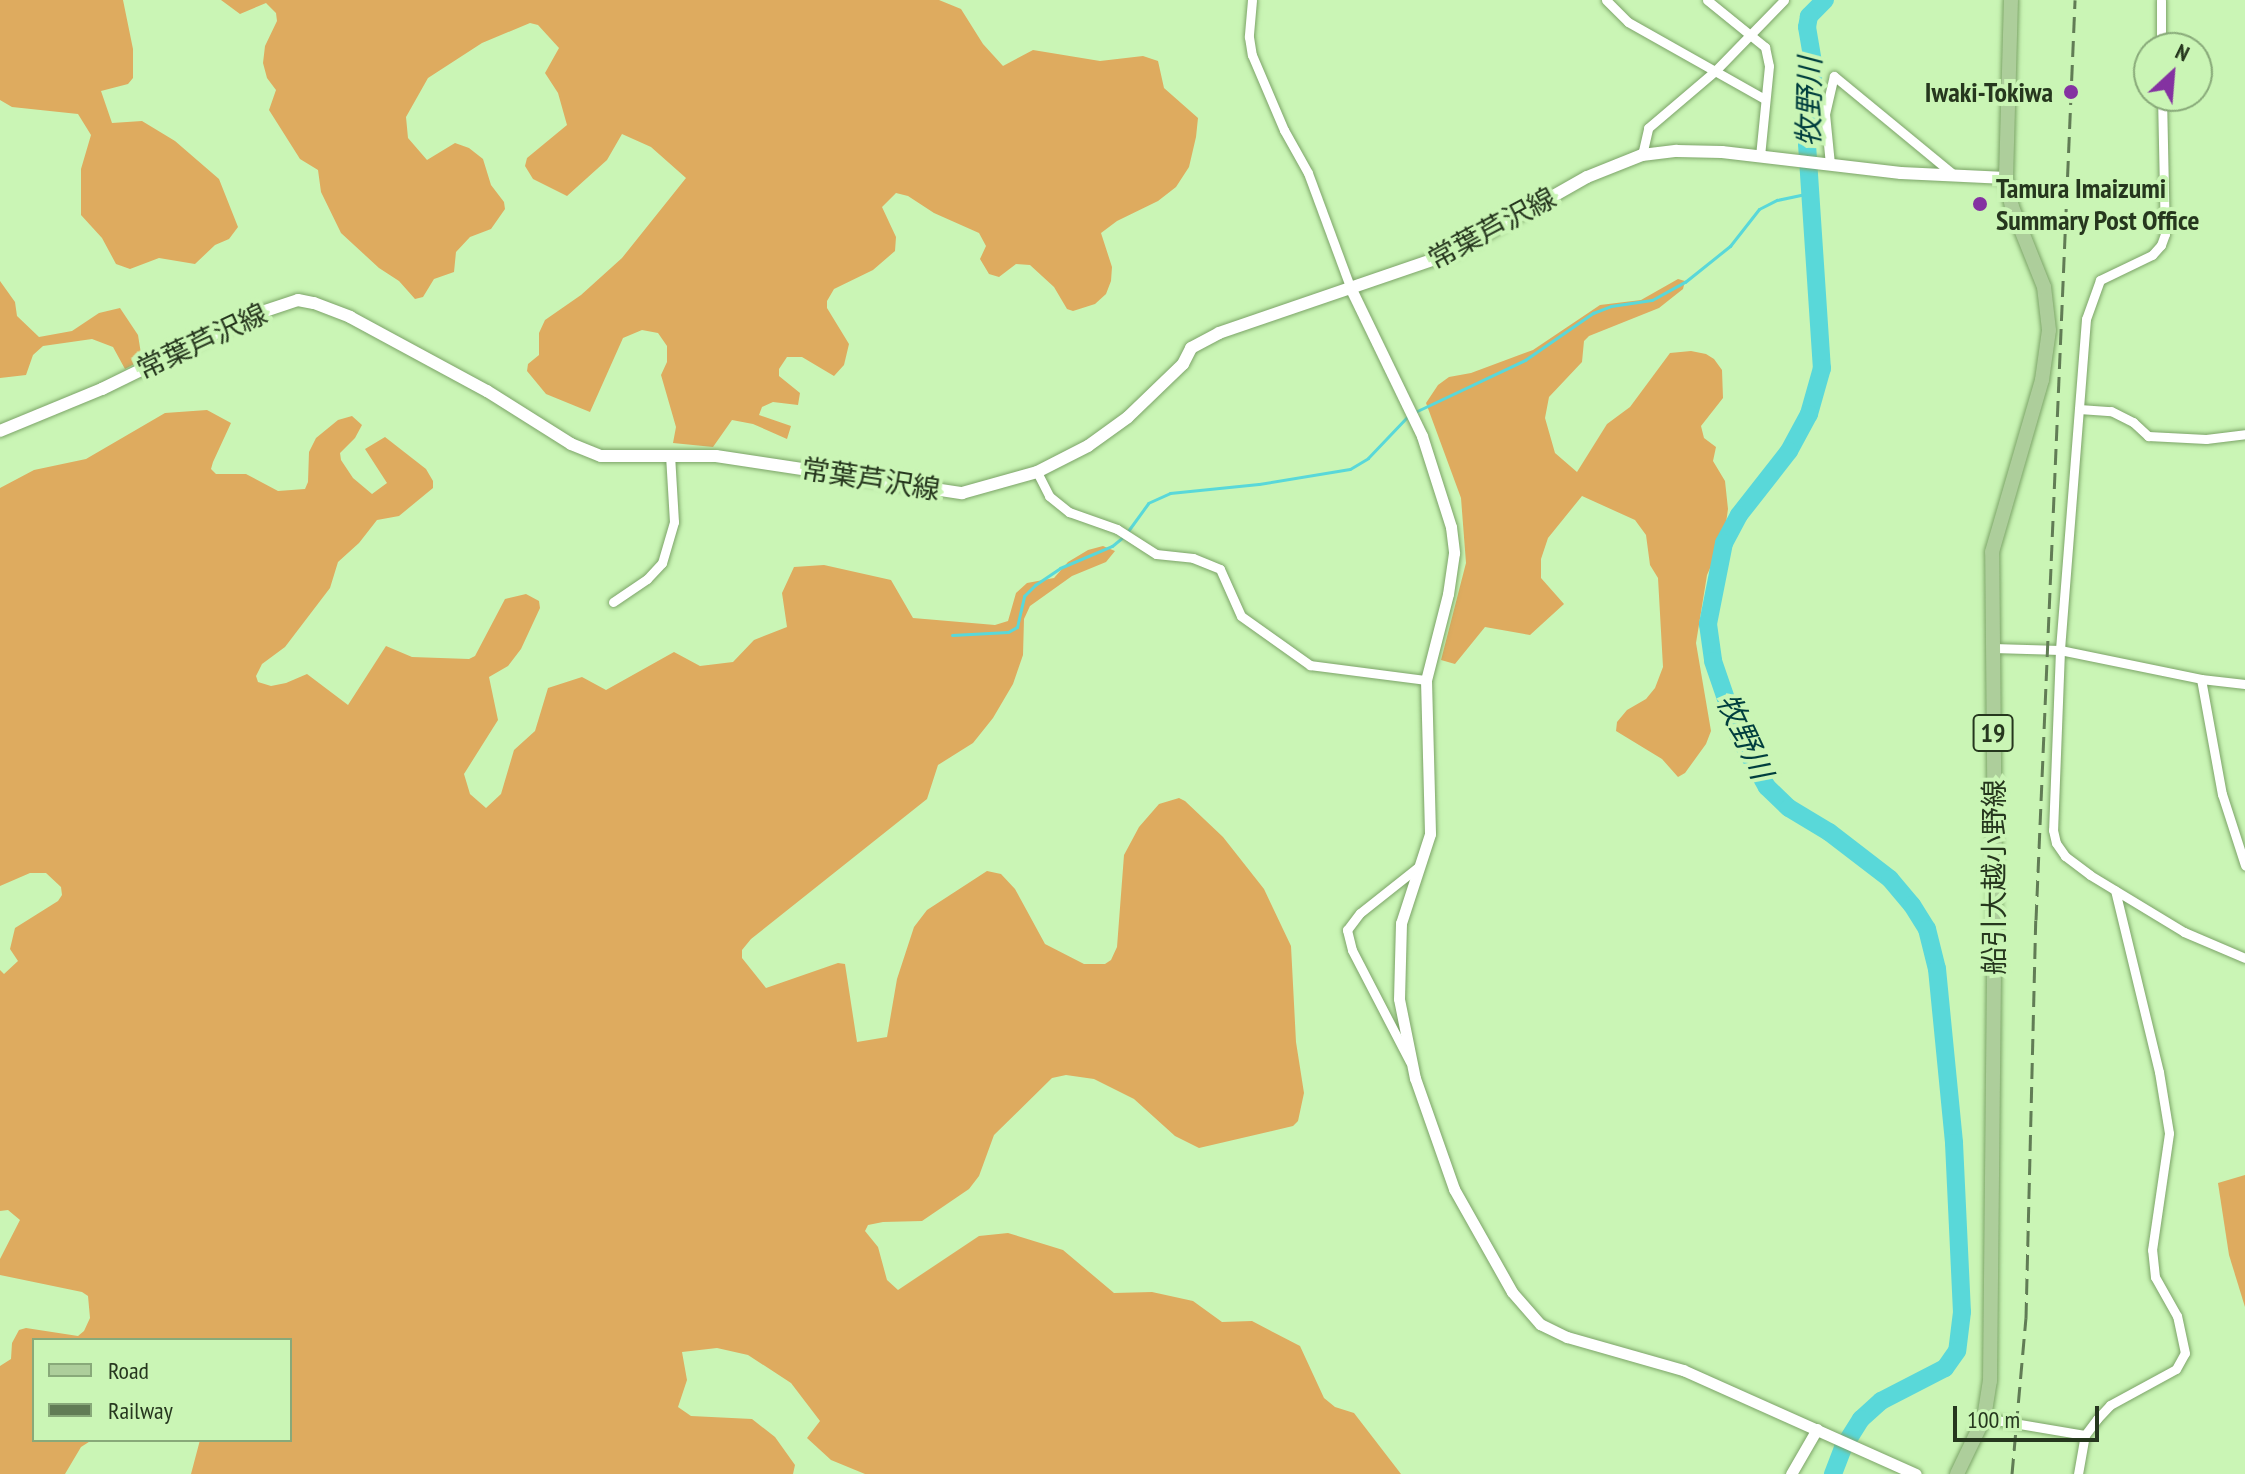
<!DOCTYPE html>
<meta charset="utf-8">
<style>
body{margin:0}
#map{position:relative;width:2245px;height:1474px;overflow:hidden;background:#caf5b5;font-family:"PT Sans Narrow","Noto Sans JP",sans-serif}
div>[style]{position:absolute}
.forest>*{inset:0;background:#deab5f}
.stream>*{height:3px;margin:-1.5px;padding:0 1.5px;transform-origin:1.5px;border-radius:1.5px;background:#59d8d9}
.river>*{height:18px;margin:-9px;padding:0 9px;transform-origin:9px;border-radius:9px;background:#59d8d9}
.roads{filter:drop-shadow(0 0 2px #7ca468) drop-shadow(0 0 2px #7ca468)}
.minor>*{height:9px;margin:-4.5px;padding:0 4.5px;transform-origin:4.5px;border-radius:4.5px;background:#fff}
.tertiary>*{height:11px;margin:-5.5px;padding:0 5.5px;transform-origin:5.5px;border-radius:5.5px;background:#fff}
.secondary>*{height:12px;margin:-6px;padding:0 6px;transform-origin:6px;border-radius:6px;background:#fff}
.primary>*{height:14px;margin:-7px;padding:0 7px;transform-origin:7px;border-radius:7px;background:#adce9b}
.rail>*{height:3px;margin-top:-1.5px;transform-origin:0;background:repeating-linear-gradient(90deg,#617c55 0 16px,transparent 0 24px)}
.dots>*{width:22px;height:22px;translate:-50% -50%;box-sizing:border-box;border:4px solid #caf5b5;border-radius:50%}
span{translate:-50% -50%;white-space:nowrap;text-align:center;line-height:1.15;-webkit-text-stroke:8px #caf5b5;paint-order:stroke}
.shield-label span{padding:2px 6px;background:#caf5b5;border:2px solid;border-radius:6px;-webkit-text-stroke-width:0}
.shield-label{font-size:26px;color:#26371e;font-weight:700}
.poi-label{font-size:28px;color:#26371e;font-weight:700}
.right{translate:-100% -50%;text-align:right}
.left{translate:0 -50%;text-align:left}
.street-label{font-size:28px;color:#26371e}
.water-label{font-size:30px;color:#003e3e;font-style:italic}
.legend{position:absolute;left:32px;top:1338px;width:260px;height:104px;box-sizing:border-box;background:#caf5b5;border:2px solid #88a979;margin:0;padding:10px 14px;list-style:none;font-size:24px;color:#26371e}
.legend li{display:flex;align-items:center;gap:16px;height:40px}
.legend b{width:40px;border:2px solid #88a979}
.north{position:absolute;left:2133px;top:32px;width:80px;height:80px;box-sizing:border-box;background:#caf5b5;border:2px solid #88a979;border-radius:50%;rotate:26deg;font-size:22px;font-weight:700;line-height:32px;text-align:center;color:#26371e}
.north::after{content:'';display:block;margin:auto;width:28px;height:36px;background:#8432a1;clip-path:polygon(50% 0,100% 100%,50% 72%,0 100%)}
.scale{position:absolute;left:1953px;top:1406px;width:146px;height:36px;box-sizing:border-box;border:4px solid #26371e;border-top:0;padding-left:10px;font-size:24px;line-height:28px;white-space:nowrap;color:#26371e;-webkit-text-stroke:6px #caf5b5;paint-order:stroke}
</style>
<div id="map">
<div class="forest">
<i style="clip-path:polygon(0 0,123px 0,133px 49px,133px 78px,128px 84px,101px 91px,112px 123px,142px 121px,175px 141px,219px 179px,238px 227px,229px 239px,215px 245px,195px 264px,159px 258px,130px 269px,116px 264px,102px 238px,81px 215px,81px 169px,91px 135px,78px 114px,12px 107px,0 100px)"></i>
<i style="clip-path:polygon(221px 0,939px 0,961px 9px,983px 44px,1003px 66px,1033px 50px,1100px 61px,1143px 56px,1158px 61px,1164px 88px,1198px 118px,1196px 137px,1189px 167px,1176px 187px,1158px 201px,1117px 221px,1101px 233px,1112px 267px,1111px 281px,1106px 294px,1095px 304px,1073px 311px,1067px 309px,1054px 287px,1030px 265px,1016px 264px,999px 277px,989px 274px,980px 259px,986px 246px,979px 233px,934px 213px,908px 196px,896px 193px,882px 207px,896px 237px,895px 251px,873px 270px,834px 289px,827px 301px,827px 308px,849px 344px,844px 365px,834px 376px,802px 357px,787px 357px,779px 369px,779px 376px,800px 393px,798px 405px,773px 402px,762px 407px,759px 415px,791px 426px,787px 439px,753px 424px,732px 420px,713px 447px,673px 443px,676px 427px,661px 375px,667px 362px,667px 346px,658px 333px,642px 330px,623px 338px,590px 412px,546px 394px,527px 371px,528px 364px,539px 355px,539px 333px,545px 320px,581px 295px,622px 258px,686px 178px,651px 147px,622px 134px,607px 160px,567px 196px,533px 179px,525px 166px,527px 158px,567px 125px,558px 93px,545px 73px,559px 48px,538px 25px,530px 23px,482px 43px,428px 78px,406px 117px,408px 138px,427px 160px,455px 143px,469px 148px,483px 159px,491px 185px,504px 202px,505px 209px,491px 229px,470px 237px,456px 252px,454px 272px,434px 279px,423px 297px,415px 299px,399px 281px,379px 268px,341px 233px,321px 192px,318px 170px,300px 159px,269px 110px,276px 90px,267px 78px,263px 63px,265px 46px,277px 21px,276px 13px,266px 3px,240px 14px)"></i>
<i style="clip-path:polygon(1678px 279px,1685px 281px,1683px 289px,1659px 308px,1589px 336px,1584px 341px,1582px 362px,1549px 397px,1545px 418px,1555px 453px,1577px 472px,1607px 424px,1630px 407px,1670px 353px,1691px 351px,1706px 354px,1714px 359px,1722px 370px,1723px 398px,1701px 426px,1704px 438px,1716px 447px,1713px 461px,1725px 481px,1728px 509px,1724px 537px,1707px 575px,1696px 643px,1711px 731px,1706px 744px,1685px 773px,1678px 777px,1662px 759px,1616px 731px,1617px 722px,1627px 710px,1646px 699px,1655px 688px,1663px 667px,1658px 578px,1650px 565px,1646px 535px,1635px 520px,1582px 496px,1548px 538px,1541px 559px,1541px 578px,1564px 604px,1530px 635px,1485px 627px,1455px 664px,1441px 660px,1466px 563px,1461px 498px,1426px 403px,1438px 385px,1449px 377px,1471px 373px,1533px 350px,1600px 305px,1641px 300px)"></i>
<i style="clip-path:polygon(0 281px,15px 302px,17px 316px,39px 337px,72px 331px,99px 313px,120px 308px,138px 335px,142px 360px,125px 369px,113px 347px,92px 339px,43px 346px,33px 355px,26px 375px,0 378px)"></i>
<i style="clip-path:polygon(207px 410px,231px 423px,213px 462px,211px 469px,216px 474px,246px 474px,278px 491px,305px 489px,308px 482px,309px 452px,316px 438px,338px 420px,352px 416px,362px 425px,355px 438px,340px 453px,341px 460px,353px 478px,372px 494px,387px 483px,365px 449px,385px 437px,426px 469px,433px 481px,433px 488px,399px 516px,377px 520px,359px 543px,338px 562px,330px 588px,285px 647px,262px 664px,256px 676px,258px 682px,271px 686px,286px 683px,307px 674px,348px 705px,386px 646px,412px 657px,469px 659px,475px 656px,505px 599px,526px 594px,539px 601px,540px 608px,521px 649px,508px 666px,489px 677px,498px 720px,464px 774px,470px 794px,486px 808px,501px 794px,514px 750px,535px 731px,548px 688px,582px 677px,606px 690px,674px 652px,700px 666px,733px 662px,754px 640px,787px 627px,782px 593px,794px 567px,824px 565px,891px 580px,913px 618px,995px 625px,1008px 621px,1016px 593px,1027px 583px,1054px 578px,1068px 562px,1088px 550px,1103px 546px,1115px 551px,1106px 562px,1072px 576px,1030px 606px,1024px 619px,1023px 655px,1013px 684px,993px 718px,973px 743px,938px 765px,927px 799px,751px 939px,742px 950px,742px 958px,766px 988px,838px 963px,845px 964px,857px 1042px,887px 1037px,897px 979px,914px 927px,927px 910px,987px 871px,1001px 874px,1015px 889px,1045px 944px,1084px 964px,1105px 964px,1111px 960px,1117px 947px,1124px 855px,1139px 827px,1159px 804px,1179px 798px,1185px 801px,1223px 837px,1264px 889px,1291px 946px,1296px 1042px,1304px 1093px,1298px 1121px,1293px 1126px,1199px 1148px,1175px 1136px,1134px 1099px,1094px 1079px,1066px 1075px,1052px 1078px,994px 1135px,979px 1176px,969px 1189px,922px 1221px,883px 1222px,868px 1225px,865px 1231px,878px 1247px,887px 1280px,898px 1290px,979px 1236px,1008px 1233px,1063px 1250px,1114px 1293px,1152px 1292px,1193px 1301px,1222px 1322px,1252px 1321px,1300px 1346px,1324px 1398px,1335px 1407px,1354px 1413px,1401px 1474px,865px 1474px,831px 1460px,807px 1438px,820px 1421px,791px 1383px,748px 1355px,717px 1348px,682px 1352px,687px 1380px,678px 1407px,691px 1416px,752px 1419px,775px 1437px,795px 1465px,793px 1474px,191px 1474px,200px 1440px,290px 1440px,290px 1340px,34px 1340px,34px 1440px,92px 1440px,81px 1447px,65px 1474px,0 1474px,0 1366px,11px 1359px,12px 1343px,19px 1330px,26px 1328px,78px 1336px,84px 1331px,90px 1318px,88px 1296px,82px 1292px,0 1275px,0 1259px,20px 1220px,8px 1210px,0 1211px,0 970px,4px 974px,18px 961px,10px 949px,15px 928px,58px 901px,62px 895px,61px 887px,46px 873px,30px 873px,0 886px,0 488px,34px 470px,86px 459px,165px 413px)"></i>
<i style="clip-path:polygon(2245px 1175px,2245px 1307px,2229px 1255px,2218px 1183px)"></i>
</div>
<div class="stream">
<i style="left:1415px;top:412px;width:122px;rotate:-25.3deg"></i>
<i style="left:1525px;top:360px;width:83px;rotate:-34.7deg"></i>
<i style="left:1593px;top:313px;width:19px;rotate:-21deg"></i>
<i style="left:1611px;top:306px;width:41px;rotate:-8.3deg"></i>
<i style="left:1652px;top:300px;width:38px;rotate:-29deg"></i>
<i style="left:1685px;top:282px;width:58px;rotate:-38.7deg"></i>
<i style="left:1730px;top:246px;width:47px;rotate:-51.9deg"></i>
<i style="left:1759px;top:209px;width:20px;rotate:-27deg"></i>
<i style="left:1777px;top:200px;width:35px;rotate:-12deg"></i>
<i style="left:1128px;top:531px;width:34px;rotate:-54deg"></i>
<i style="left:1148px;top:503px;width:24px;rotate:-24deg"></i>
<i style="left:1170px;top:493px;width:89px;rotate:-5.8deg"></i>
<i style="left:1259px;top:484px;width:92px;rotate:-9.4deg"></i>
<i style="left:1350px;top:469px;width:21px;rotate:-31deg"></i>
<i style="left:1368px;top:458px;width:58px;rotate:-46.4deg"></i>
<i style="left:952px;top:635px;width:56px;rotate:-3.1deg"></i>
<i style="left:1008px;top:632px;width:10px;rotate:-29deg"></i>
<i style="left:1017px;top:627px;width:32px;rotate:-77deg"></i>
<i style="left:1024px;top:596px;width:16px;rotate:-45deg"></i>
<i style="left:1035px;top:585px;width:30px;rotate:-34deg"></i>
<i style="left:1060px;top:568px;width:56px;rotate:-22.9deg"></i>
<i style="left:1112px;top:546px;width:14px;rotate:-39deg"></i>
</div>
<div class="river">
<i style="left:1825px;top:0;width:23px;rotate:135deg"></i>
<i style="left:1809px;top:16px;width:11px;rotate:100deg"></i>
<i style="left:1807px;top:27px;width:42px;rotate:80.3deg"></i>
<i style="left:1814px;top:68px;width:76px;rotate:95.3deg"></i>
<i style="left:1807px;top:144px;width:225px;rotate:86.2deg"></i>
<i style="left:1822px;top:368px;width:48px;rotate:105.8deg"></i>
<i style="left:1809px;top:414px;width:42px;rotate:118.4deg"></i>
<i style="left:1789px;top:451px;width:81px;rotate:128deg"></i>
<i style="left:1739px;top:515px;width:32px;rotate:118deg"></i>
<i style="left:1724px;top:543px;width:83px;rotate:101.2deg"></i>
<i style="left:1708px;top:624px;width:37px;rotate:82deg"></i>
<i style="left:1713px;top:661px;width:80px;rotate:71.1deg"></i>
<i style="left:1739px;top:737px;width:57px;rotate:60.8deg"></i>
<i style="left:1767px;top:787px;width:30px;rotate:44deg"></i>
<i style="left:1789px;top:808px;width:47px;rotate:31deg"></i>
<i style="left:1829px;top:832px;width:77px;rotate:37.6deg"></i>
<i style="left:1890px;top:879px;width:34px;rotate:50deg"></i>
<i style="left:1912px;top:905px;width:28px;rotate:58deg"></i>
<i style="left:1927px;top:929px;width:41px;rotate:76deg"></i>
<i style="left:1937px;top:969px;width:175px;rotate:84.4deg"></i>
<i style="left:1954px;top:1143px;width:169px;rotate:87.3deg"></i>
<i style="left:1962px;top:1312px;width:39px;rotate:97deg"></i>
<i style="left:1957px;top:1351px;width:21px;rotate:125deg"></i>
<i style="left:1945px;top:1368px;width:72px;rotate:152.7deg"></i>
<i style="left:1881px;top:1401px;width:27px;rotate:138deg"></i>
<i style="left:1861px;top:1419px;width:34px;rotate:122deg"></i>
<i style="left:1843px;top:1448px;width:28px;rotate:111deg"></i>
</div>
<div class="roads">
<div class="minor">
<i style="left:1252px;top:0;width:37px;rotate:95deg"></i>
<i style="left:1249px;top:37px;width:18px;rotate:81deg"></i>
<i style="left:1252px;top:55px;width:82px;rotate:66.9deg"></i>
<i style="left:1284px;top:130px;width:49px;rotate:60.8deg"></i>
<i style="left:1308px;top:173px;width:124px;rotate:69.7deg"></i>
<i style="left:1606px;top:0;width:31px;rotate:45deg"></i>
<i style="left:1628px;top:22px;width:155px;rotate:29.4deg"></i>
<i style="left:1707px;top:0;width:75px;rotate:39deg"></i>
<i style="left:1765px;top:47px;width:19px;rotate:78deg"></i>
<i style="left:1769px;top:66px;width:90px;rotate:95.7deg"></i>
<i style="left:2161px;top:0;width:48px;rotate:90deg"></i>
<i style="left:2162px;top:96px;width:138px;rotate:88.8deg"></i>
<i style="left:2165px;top:234px;width:12px;rotate:110deg"></i>
<i style="left:2161px;top:245px;width:13px;rotate:132deg"></i>
<i style="left:2152px;top:255px;width:58px;rotate:154.3deg"></i>
<i style="left:2100px;top:280px;width:41px;rotate:109.7deg"></i>
<i style="left:2086px;top:319px;width:332px;rotate:94.5deg"></i>
<i style="left:2060px;top:650px;width:180px;rotate:92.2deg"></i>
<i style="left:2053px;top:830px;width:13px;rotate:77deg"></i>
<i style="left:2056px;top:843px;width:16px;rotate:55deg"></i>
<i style="left:2065px;top:856px;width:31px;rotate:37deg"></i>
<i style="left:2090px;top:875px;width:110px;rotate:31.2deg"></i>
<i style="left:2184px;top:932px;width:66px;rotate:23.1deg"></i>
<i style="left:1642px;top:155px;width:28px;rotate:-77deg"></i>
<i style="left:1648px;top:128px;width:88px;rotate:-40.4deg"></i>
<i style="left:1715px;top:71px;width:99px;rotate:-45.8deg"></i>
<i style="left:1830px;top:164px;width:50px;rotate:-95.7deg"></i>
<i style="left:1825px;top:114px;width:39px;rotate:-77deg"></i>
<i style="left:1834px;top:76px;width:156px;rotate:39.5deg"></i>
<i style="left:2079px;top:409px;width:32px;rotate:4deg"></i>
<i style="left:2111px;top:411px;width:25px;rotate:27deg"></i>
<i style="left:2133px;top:422px;width:21px;rotate:43deg"></i>
<i style="left:2148px;top:436px;width:58px;rotate:3deg"></i>
<i style="left:2206px;top:439px;width:39px;rotate:-7deg"></i>
<i style="left:1037px;top:472px;width:27px;rotate:63deg"></i>
<i style="left:1049px;top:496px;width:26px;rotate:39deg"></i>
<i style="left:1069px;top:512px;width:51px;rotate:19.5deg"></i>
<i style="left:1117px;top:529px;width:46px;rotate:32.7deg"></i>
<i style="left:1156px;top:554px;width:37px;rotate:6deg"></i>
<i style="left:1193px;top:558px;width:29px;rotate:22deg"></i>
<i style="left:1220px;top:569px;width:51px;rotate:65.9deg"></i>
<i style="left:1241px;top:616px;width:85px;rotate:35.4deg"></i>
<i style="left:1310px;top:665px;width:117px;rotate:7.4deg"></i>
<i style="left:613px;top:602px;width:41px;rotate:-34.1deg"></i>
<i style="left:647px;top:579px;width:22px;rotate:-47deg"></i>
<i style="left:662px;top:563px;width:43px;rotate:-73.7deg"></i>
<i style="left:674px;top:522px;width:67px;rotate:-93.4deg"></i>
<i style="left:1993px;top:648px;width:67px;rotate:1.7deg"></i>
<i style="left:2060px;top:650px;width:144px;rotate:11.6deg"></i>
<i style="left:2201px;top:679px;width:44px;rotate:6.5deg"></i>
<i style="left:2201px;top:679px;width:117px;rotate:79.7deg"></i>
<i style="left:2222px;top:794px;width:75px;rotate:72.1deg"></i>
<i style="left:1410px;top:1062px;width:126px;rotate:-117.4deg"></i>
<i style="left:1352px;top:950px;width:21px;rotate:-104deg"></i>
<i style="left:1347px;top:930px;width:21px;rotate:-53deg"></i>
<i style="left:1360px;top:913px;width:74px;rotate:-38.4deg"></i>
<i style="left:1984px;top:1418px;width:102px;rotate:9.6deg"></i>
<i style="left:2078px;top:1474px;width:40px;rotate:-80deg"></i>
<i style="left:2085px;top:1435px;width:20px;rotate:-53deg"></i>
<i style="left:2097px;top:1419px;width:19px;rotate:-47deg"></i>
<i style="left:2110px;top:1405px;width:75px;rotate:-28.6deg"></i>
<i style="left:2176px;top:1369px;width:18px;rotate:-61deg"></i>
<i style="left:2185px;top:1353px;width:38px;rotate:-102deg"></i>
<i style="left:2177px;top:1316px;width:45px;rotate:-119.4deg"></i>
<i style="left:2155px;top:1277px;width:27px;rotate:-96deg"></i>
<i style="left:2152px;top:1250px;width:118px;rotate:-81.7deg"></i>
<i style="left:2169px;top:1133px;width:62px;rotate:-99.3deg"></i>
<i style="left:2159px;top:1072px;width:187px;rotate:-103.6deg"></i>
</div>
<div class="tertiary">
<i style="left:1351px;top:289px;width:163px;rotate:64.2deg"></i>
<i style="left:1422px;top:436px;width:96px;rotate:72.3deg"></i>
<i style="left:1451px;top:527px;width:26px;rotate:83deg"></i>
<i style="left:1454px;top:553px;width:41px;rotate:98.3deg"></i>
<i style="left:1448px;top:594px;width:89px;rotate:104.3deg"></i>
<i style="left:1426px;top:680px;width:154px;rotate:88.5deg"></i>
<i style="left:1430px;top:834px;width:94px;rotate:108deg"></i>
<i style="left:1401px;top:923px;width:76px;rotate:91.5deg"></i>
<i style="left:1399px;top:999px;width:81px;rotate:78.6deg"></i>
<i style="left:1415px;top:1078px;width:118px;rotate:70.6deg"></i>
<i style="left:1454px;top:1189px;width:118px;rotate:60.6deg"></i>
<i style="left:1512px;top:1292px;width:43px;rotate:48.8deg"></i>
<i style="left:1540px;top:1324px;width:30px;rotate:26deg"></i>
<i style="left:1567px;top:1337px;width:121px;rotate:15.9deg"></i>
<i style="left:1683px;top:1370px;width:255px;rotate:24.1deg"></i>
<i style="left:1791px;top:1474px;width:52px;rotate:-60deg"></i>
</div>
<div class="secondary">
<i style="left:0;top:431px;width:110px;rotate:-22.4deg"></i>
<i style="left:102px;top:389px;width:168px;rotate:-26.1deg"></i>
<i style="left:253px;top:315px;width:47px;rotate:-18.4deg"></i>
<i style="left:298px;top:300px;width:16px;rotate:11deg"></i>
<i style="left:314px;top:303px;width:39px;rotate:21deg"></i>
<i style="left:350px;top:317px;width:156px;rotate:28.4deg"></i>
<i style="left:487px;top:391px;width:99px;rotate:32.2deg"></i>
<i style="left:571px;top:444px;width:32px;rotate:22deg"></i>
<i style="left:601px;top:456px;width:115px"></i>
<i style="left:716px;top:456px;width:249px;rotate:8.6deg"></i>
<i style="left:962px;top:493px;width:78px;rotate:-15.6deg"></i>
<i style="left:1037px;top:472px;width:57px;rotate:-27deg"></i>
<i style="left:1088px;top:446px;width:49px;rotate:-35.9deg"></i>
<i style="left:1128px;top:417px;width:76px;rotate:-43.9deg"></i>
<i style="left:1183px;top:364px;width:18px;rotate:-63deg"></i>
<i style="left:1191px;top:348px;width:32px;rotate:-28deg"></i>
<i style="left:1219px;top:333px;width:247px;rotate:-18.9deg"></i>
<i style="left:1453px;top:253px;width:154px;rotate:-29.6deg"></i>
<i style="left:1587px;top:177px;width:59px;rotate:-21.8deg"></i>
<i style="left:1642px;top:155px;width:35px;rotate:-7deg"></i>
<i style="left:1677px;top:151px;width:45px;rotate:1.3deg"></i>
<i style="left:1722px;top:152px;width:180px;rotate:6.7deg"></i>
<i style="left:1901px;top:173px;width:105px;rotate:2.7deg"></i>
</div>
<div class="primary">
<i style="left:1957px;top:1474px;width:62px;rotate:-64.3deg"></i>
<i style="left:1984px;top:1418px;width:37px;rotate:-81deg"></i>
<i style="left:1990px;top:1381px;width:508px;rotate:-89.44deg"></i>
<i style="left:1995px;top:873px;width:321px;rotate:-90.5deg"></i>
<i style="left:1992px;top:552px;width:179px;rotate:-73.8deg"></i>
<i style="left:2042px;top:380px;width:50px;rotate:-82deg"></i>
<i style="left:2049px;top:330px;width:43px;rotate:-96.6deg"></i>
<i style="left:2044px;top:287px;width:86px;rotate:-111.8deg"></i>
<i style="left:2012px;top:207px;width:30px;rotate:-102deg"></i>
<i style="left:2006px;top:178px;width:178px;rotate:-88.4deg"></i>
</div>
</div>
<div class="rail">
<i style="left:2012px;top:1474px;width:157px;rotate:-84.9deg"></i>
<i style="left:2026px;top:1318px;width:398px;rotate:-88.6deg"></i>
<i style="left:2036px;top:920px;width:921px;rotate:-87.57deg"></i>
</div>
<div class="dots">
<i style="left:2071px;top:92px;background:#8432a1"></i>
<i style="left:1980px;top:204px;background:#8432a1"></i>
</div>
<div class="shield-label">
<span style="left:1993px;top:733px">19</span>
</div>
<div class="poi-label">
<span class="right" style="left:2053px;top:92px">Iwaki-Tokiwa</span>
<span class="left" style="left:1996px;top:204px">Tamura Imaizumi<br>Summary Post Office</span>
</div>
<div class="street-label">
<span style="left:1492px;top:228px;rotate:-28deg">常葉芦沢線</span>
<span style="left:202px;top:341px;rotate:-25deg">常葉芦沢線</span>
<span style="left:871px;top:479px;rotate:9deg">常葉芦沢線</span>
<span style="left:1994px;top:877px;rotate:-90deg">船引大越小野線</span>
</div>
<div class="water-label">
<span style="left:1809px;top:102px;rotate:-89deg">牧野川</span>
<span style="left:1745px;top:736px;rotate:65deg">牧野川</span>
</div>
<ul class="legend">
<li><b style="height:10px;background:#adce9b"></b>Road</li>
<li><b style="height:10px;background:#617c55"></b>Railway</li>
</ul>
<div class="north">N</div>
<div class="scale">100 m</div>
</div>
